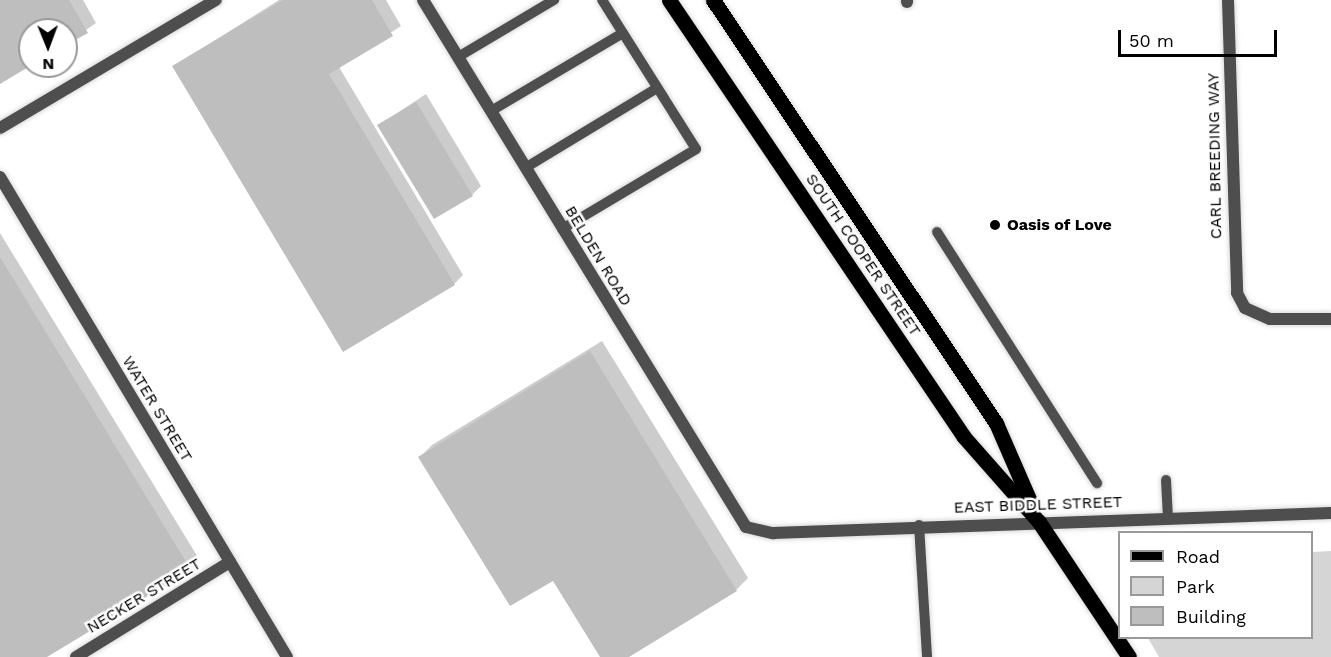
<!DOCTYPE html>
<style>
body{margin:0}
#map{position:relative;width:1331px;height:657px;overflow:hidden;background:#fff;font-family:"Work Sans",sans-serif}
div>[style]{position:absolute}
.green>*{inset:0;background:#d5d5d5}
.shadow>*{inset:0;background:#0003}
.building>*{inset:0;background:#bebebe}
.roads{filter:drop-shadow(0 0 2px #dbdbdb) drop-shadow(0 0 2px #dbdbdb)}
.lane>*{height:10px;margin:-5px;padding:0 5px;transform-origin:5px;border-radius:5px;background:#4e4e4e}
.street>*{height:12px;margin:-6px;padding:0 6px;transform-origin:6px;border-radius:6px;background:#4e4e4e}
.primary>*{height:15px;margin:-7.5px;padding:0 7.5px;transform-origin:7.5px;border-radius:7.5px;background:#000}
.dots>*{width:16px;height:16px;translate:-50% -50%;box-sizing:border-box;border:3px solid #fff;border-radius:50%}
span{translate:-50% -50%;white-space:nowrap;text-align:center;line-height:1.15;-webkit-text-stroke:5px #fff;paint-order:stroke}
.street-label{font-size:16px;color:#000}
.poi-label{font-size:16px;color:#000;font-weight:700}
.left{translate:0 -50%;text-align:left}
.legend{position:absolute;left:1118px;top:531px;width:195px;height:108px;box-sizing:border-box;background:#fff;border:2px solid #999;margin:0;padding:8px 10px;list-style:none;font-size:18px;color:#000}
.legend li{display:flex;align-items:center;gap:12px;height:30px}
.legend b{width:30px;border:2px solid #999}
.north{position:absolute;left:18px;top:18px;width:60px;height:60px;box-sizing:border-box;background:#fff;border:2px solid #999;border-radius:50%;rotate:179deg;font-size:16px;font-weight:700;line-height:24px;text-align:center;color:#000}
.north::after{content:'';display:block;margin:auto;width:21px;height:27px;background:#000;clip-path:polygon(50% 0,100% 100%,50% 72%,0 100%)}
.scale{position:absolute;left:1118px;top:30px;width:159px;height:27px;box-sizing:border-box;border:3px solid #000;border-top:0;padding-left:8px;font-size:18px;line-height:21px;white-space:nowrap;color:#000;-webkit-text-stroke:4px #fff;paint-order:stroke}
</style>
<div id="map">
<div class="green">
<i style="clip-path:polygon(1331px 551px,1331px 657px,1159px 657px,1148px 638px,1312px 638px,1312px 552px)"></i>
</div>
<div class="shadow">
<i style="clip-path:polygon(0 0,83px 0,96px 23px,66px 44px,66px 30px,30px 30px,30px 64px,0 82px)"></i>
<i style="clip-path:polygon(279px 0,386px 0,401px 26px,339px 67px,463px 275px,454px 284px,174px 66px)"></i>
<i style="clip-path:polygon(426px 94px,481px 186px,472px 195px,379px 125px)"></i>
<i style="clip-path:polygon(0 233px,199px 559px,44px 657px,0 657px)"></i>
<i style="clip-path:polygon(602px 341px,748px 578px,736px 590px,626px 657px,602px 657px,553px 579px,420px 457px,432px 445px)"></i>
</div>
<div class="building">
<i style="clip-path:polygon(0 0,69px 0,88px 33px,66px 45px,66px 30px,30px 30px,30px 66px,0 84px)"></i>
<i style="clip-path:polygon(283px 0,372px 0,393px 36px,329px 74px,455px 285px,343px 352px,172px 66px)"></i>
<i style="clip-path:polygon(416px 102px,473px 196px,434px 219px,377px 125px)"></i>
<i style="clip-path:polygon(0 257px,191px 570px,47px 657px,0 657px)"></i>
<i style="clip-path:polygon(590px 351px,737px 591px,629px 657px,600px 657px,553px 581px,510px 606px,418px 457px)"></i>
</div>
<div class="roads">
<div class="lane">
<i style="left:458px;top:57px;width:112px;rotate:-30.7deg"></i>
<i style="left:491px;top:111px;width:153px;rotate:-30.6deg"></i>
<i style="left:525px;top:168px;width:154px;rotate:-31.2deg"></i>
<i style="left:562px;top:229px;width:156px;rotate:-30.8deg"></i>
<i style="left:696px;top:149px;width:176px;rotate:-122.2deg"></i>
<i style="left:937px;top:232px;width:298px;rotate:57.5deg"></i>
<i style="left:1166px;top:480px;width:37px;rotate:87deg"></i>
<i style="left:919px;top:525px;width:132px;rotate:86.5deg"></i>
</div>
<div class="street">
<i style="left:423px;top:0;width:618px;rotate:58.5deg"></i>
<i style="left:746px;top:527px;width:28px;rotate:13deg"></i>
<i style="left:773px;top:533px;width:558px;rotate:-2.05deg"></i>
<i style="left:907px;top:0;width:2px;rotate:90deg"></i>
<i style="left:1228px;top:0;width:293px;rotate:88.2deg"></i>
<i style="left:1237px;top:293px;width:17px;rotate:62deg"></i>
<i style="left:1245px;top:308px;width:27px;rotate:24deg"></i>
<i style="left:1270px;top:319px;width:61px"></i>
<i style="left:0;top:128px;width:251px;rotate:-30.7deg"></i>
<i style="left:0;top:177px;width:559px;rotate:59.12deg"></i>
<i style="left:76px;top:657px;width:181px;rotate:-31.7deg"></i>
</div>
<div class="primary">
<i style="left:669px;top:0;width:527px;rotate:55.98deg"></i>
<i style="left:964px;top:437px;width:113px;rotate:48.6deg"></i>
<i style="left:1039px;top:522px;width:162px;rotate:56.3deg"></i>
<i style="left:713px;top:0;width:509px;rotate:56.22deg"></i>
<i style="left:996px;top:423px;width:93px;rotate:66.5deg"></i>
</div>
</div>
<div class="dots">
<i style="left:995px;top:225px;background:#000"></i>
</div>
<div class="street-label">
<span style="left:1215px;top:156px;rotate:-91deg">CARL BREEDING WAY</span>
<span style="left:863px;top:255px;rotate:56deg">SOUTH COOPER STREET</span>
<span style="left:598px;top:256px;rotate:59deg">BELDEN ROAD</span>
<span style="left:157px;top:409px;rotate:59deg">WATER STREET</span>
<span style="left:1038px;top:505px;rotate:-2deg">EAST BIDDLE STREET</span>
<span style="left:144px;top:596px;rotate:-31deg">NECKER STREET</span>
</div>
<div class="poi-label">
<span class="left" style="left:1007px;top:225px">Oasis of Love</span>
</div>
<ul class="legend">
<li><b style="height:8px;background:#000"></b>Road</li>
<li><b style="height:16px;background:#d5d5d5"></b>Park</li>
<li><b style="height:16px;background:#bebebe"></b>Building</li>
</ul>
<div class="north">N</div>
<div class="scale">50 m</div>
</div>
